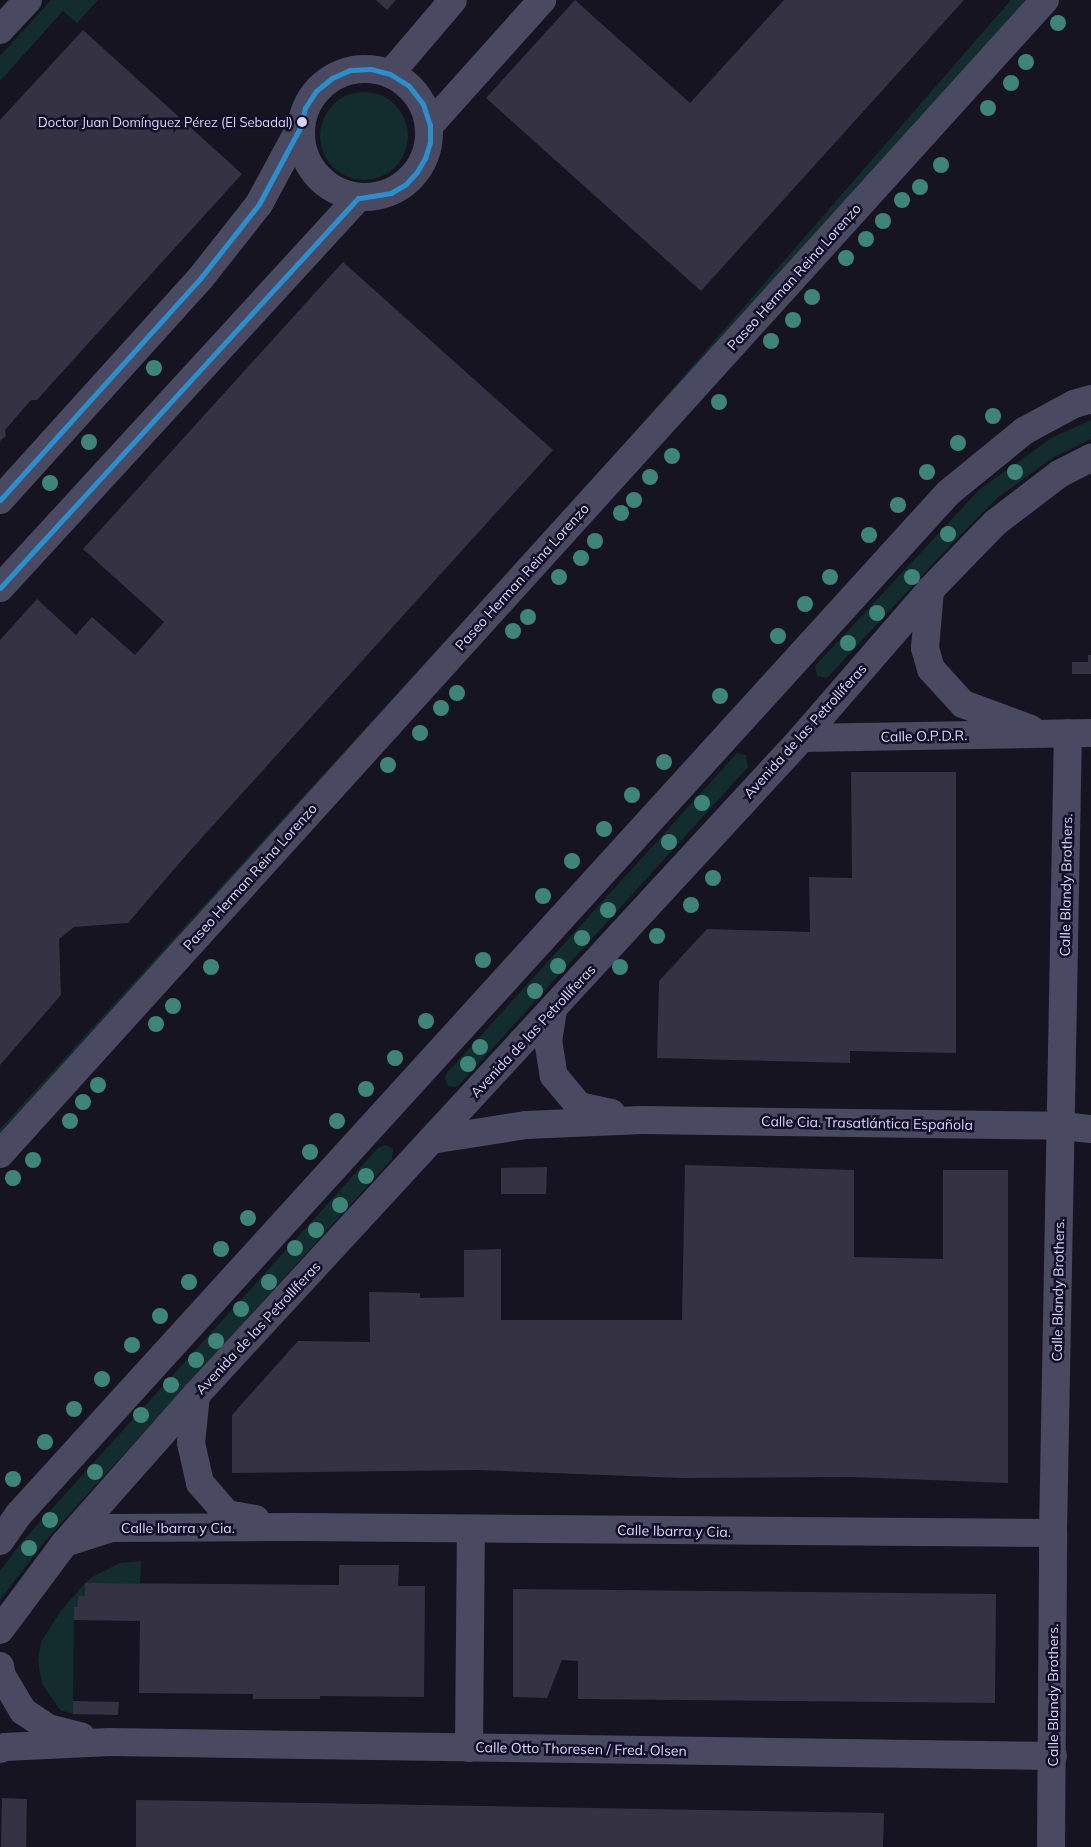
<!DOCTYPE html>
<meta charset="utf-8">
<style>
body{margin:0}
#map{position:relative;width:1091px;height:1847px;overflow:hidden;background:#161421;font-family:Mulish,sans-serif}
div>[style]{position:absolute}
.green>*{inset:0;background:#132c2d}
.round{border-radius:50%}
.building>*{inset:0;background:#343243}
.minor>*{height:28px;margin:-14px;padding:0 14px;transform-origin:14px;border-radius:14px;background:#4a4962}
.minor>.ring{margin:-14px;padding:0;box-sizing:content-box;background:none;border:28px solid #4a4962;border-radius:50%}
.bus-1>*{height:5px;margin:-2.5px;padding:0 2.5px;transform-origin:2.5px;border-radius:2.5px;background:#2d8ece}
.trees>*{width:16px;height:16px;margin:-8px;border-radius:50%;background:#3e8478}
.dots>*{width:14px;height:14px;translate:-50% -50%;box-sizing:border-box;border:2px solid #130f26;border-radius:50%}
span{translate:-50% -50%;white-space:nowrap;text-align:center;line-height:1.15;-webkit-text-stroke:5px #130f26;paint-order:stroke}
.bus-label{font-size:13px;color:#d9d4ff}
.right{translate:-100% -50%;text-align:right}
.street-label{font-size:14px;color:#d9d4ff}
</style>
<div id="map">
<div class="green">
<i style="clip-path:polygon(51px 0,98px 0,77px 23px,63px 11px,0 81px,0 56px)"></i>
<i style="clip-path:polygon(1011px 0,1030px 0,0 1137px,0 1129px,627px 441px)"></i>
<i class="round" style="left:320px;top:92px;width:88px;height:88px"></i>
<i style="clip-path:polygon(1091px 420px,1091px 439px,1054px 457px,997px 498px,943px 553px,827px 678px,817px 676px,815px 666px,980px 489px,1053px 437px)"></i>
<i style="clip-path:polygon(737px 753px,746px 755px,748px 767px,459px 1085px,455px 1087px,448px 1086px,445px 1079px,446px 1074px)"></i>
<i style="clip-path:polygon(386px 1145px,393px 1149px,392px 1159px,46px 1540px,0 1600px,0 1571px,21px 1543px,378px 1148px)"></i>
<i style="clip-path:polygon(141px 1561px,140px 1583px,85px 1583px,85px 1596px,78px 1596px,77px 1607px,74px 1608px,73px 1714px,60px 1710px,43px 1685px,40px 1674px,38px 1660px,41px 1642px,60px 1612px,85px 1583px,92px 1577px,120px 1563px)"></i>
</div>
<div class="building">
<i style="clip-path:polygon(376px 0,396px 0,387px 10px)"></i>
<i style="clip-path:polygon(575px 0,690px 103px,784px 0,964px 0,701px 291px,486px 98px)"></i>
<i style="clip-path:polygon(83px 30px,242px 174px,54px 381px,37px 400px,31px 400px,5px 430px,6px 436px,0 441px,0 120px)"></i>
<i style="clip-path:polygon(343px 262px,553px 450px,188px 853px,128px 923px,74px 927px,59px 939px,61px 995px,0 1065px,0 640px,37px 599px,76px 635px,92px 617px,135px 655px,164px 622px,83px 549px)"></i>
<i style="clip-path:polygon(1088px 655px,1091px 655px,1091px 674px,1072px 674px,1072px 662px,1088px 662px)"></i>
<i style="clip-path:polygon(851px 772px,956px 772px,956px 1053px,850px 1051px,850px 1063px,657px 1058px,659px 981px,707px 929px,810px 932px,809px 877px,852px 878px)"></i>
<i style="clip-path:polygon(685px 1165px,854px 1170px,854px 1257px,943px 1259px,943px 1170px,1008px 1170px,1008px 1483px,852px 1477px,680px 1478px,479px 1470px,232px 1473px,232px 1415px,298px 1341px,370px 1342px,369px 1292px,420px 1293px,420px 1298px,464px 1297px,464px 1250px,501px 1249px,501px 1320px,682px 1320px)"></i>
<i style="clip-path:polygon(547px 1167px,546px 1194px,501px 1194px,501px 1168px)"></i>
<i style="clip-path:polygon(339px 1565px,399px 1565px,398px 1586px,425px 1586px,424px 1697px,320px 1696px,320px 1699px,253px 1699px,253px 1694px,139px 1693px,140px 1621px,74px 1620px,74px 1607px,77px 1607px,78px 1596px,85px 1596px,85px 1583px,339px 1585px)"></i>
<i style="clip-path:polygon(513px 1589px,996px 1594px,995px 1703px,578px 1699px,578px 1661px,562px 1660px,547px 1698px,513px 1697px)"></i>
<i style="clip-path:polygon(73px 1701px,119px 1702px,118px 1715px,73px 1714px)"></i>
<i style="clip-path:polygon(2px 1798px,27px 1799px,26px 1847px,1px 1847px)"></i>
<i style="clip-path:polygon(136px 1800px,884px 1813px,883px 1847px,136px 1847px)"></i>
</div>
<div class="minor">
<i style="left:0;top:30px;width:41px;rotate:-47deg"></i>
<i class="ring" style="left:301px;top:69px;width:100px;height:100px"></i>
<i style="left:390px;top:74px;width:97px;rotate:-49.6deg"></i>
<i style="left:430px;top:125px;width:168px;rotate:-48.1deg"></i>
<i style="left:0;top:500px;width:297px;rotate:-47.9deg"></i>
<i style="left:199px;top:280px;width:97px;rotate:-51.7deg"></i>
<i style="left:259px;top:204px;width:86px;rotate:-61.7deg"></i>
<i style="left:0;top:588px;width:529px;rotate:-47.45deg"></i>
<i style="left:930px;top:590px;width:58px;rotate:94.9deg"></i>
<i style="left:925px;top:648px;width:22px;rotate:74deg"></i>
<i style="left:931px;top:669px;width:47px;rotate:47.6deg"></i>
<i style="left:963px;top:704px;width:72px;rotate:20.2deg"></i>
<i style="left:802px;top:738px;width:289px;rotate:-1deg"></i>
<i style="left:553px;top:1010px;width:30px;rotate:99deg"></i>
<i style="left:548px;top:1040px;width:36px;rotate:81deg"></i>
<i style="left:554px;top:1076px;width:39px;rotate:50deg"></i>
<i style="left:579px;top:1106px;width:33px;rotate:12deg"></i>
<i style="left:431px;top:1140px;width:96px;rotate:-9deg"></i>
<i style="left:526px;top:1125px;width:116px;rotate:-2.5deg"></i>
<i style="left:642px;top:1120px;width:420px;rotate:0.8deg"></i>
<i style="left:1062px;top:1126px;width:29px;rotate:6deg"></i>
<i style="left:0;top:1154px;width:1557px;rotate:-47.84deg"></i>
<i style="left:196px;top:1395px;width:48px;rotate:95.9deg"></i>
<i style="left:191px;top:1443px;width:41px;rotate:77.3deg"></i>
<i style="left:200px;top:1483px;width:41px;rotate:48.9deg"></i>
<i style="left:227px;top:1514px;width:29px;rotate:10deg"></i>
<i style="left:0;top:1541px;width:33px;rotate:-55deg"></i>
<i style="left:19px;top:1514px;width:1380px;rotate:-47.7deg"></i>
<i style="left:948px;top:493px;width:98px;rotate:-39.2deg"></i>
<i style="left:1024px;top:431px;width:57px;rotate:-28.4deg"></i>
<i style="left:1074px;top:404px;width:18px;rotate:-16deg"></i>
<i style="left:65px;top:1543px;width:48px;rotate:-18.1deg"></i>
<i style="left:111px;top:1528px;width:183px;rotate:-0.3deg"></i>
<i style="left:294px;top:1527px;width:759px;rotate:0.45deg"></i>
<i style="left:0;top:1630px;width:107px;rotate:-53.3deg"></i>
<i style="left:64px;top:1544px;width:199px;rotate:-48.5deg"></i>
<i style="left:196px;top:1395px;width:894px;rotate:-47.31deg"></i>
<i style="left:802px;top:738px;width:196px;rotate:-49.1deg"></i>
<i style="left:930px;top:590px;width:93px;rotate:-45.9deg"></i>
<i style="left:995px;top:523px;width:81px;rotate:-37.4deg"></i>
<i style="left:1059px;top:474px;width:36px;rotate:-27deg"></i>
<i style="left:0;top:1666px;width:10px;rotate:79deg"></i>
<i style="left:2px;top:1676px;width:41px;rotate:59deg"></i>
<i style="left:23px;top:1711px;width:30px;rotate:34deg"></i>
<i style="left:48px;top:1728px;width:34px;rotate:14deg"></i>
<i style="left:469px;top:1748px;width:219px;rotate:-89.5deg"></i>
<i style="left:0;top:1749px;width:5px;rotate:-22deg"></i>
<i style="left:5px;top:1747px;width:105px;rotate:-2.7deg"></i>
<i style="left:110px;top:1742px;width:943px;rotate:0.85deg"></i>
<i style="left:1051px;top:1847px;width:314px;rotate:-89.6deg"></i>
<i style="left:1053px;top:1533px;width:800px;rotate:-88.93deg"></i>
</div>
<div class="bus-1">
<i style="left:0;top:500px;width:297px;rotate:-47.9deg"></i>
<i style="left:199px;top:280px;width:97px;rotate:-51.7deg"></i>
<i style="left:259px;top:204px;width:86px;rotate:-61.7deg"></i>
<i style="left:300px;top:128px;width:21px;rotate:-76deg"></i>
<i style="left:305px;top:108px;width:20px;rotate:-57deg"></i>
<i style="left:316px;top:91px;width:21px;rotate:-39deg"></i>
<i style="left:332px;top:78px;width:20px;rotate:-24deg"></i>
<i style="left:350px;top:70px;width:21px;rotate:-3deg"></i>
<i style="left:371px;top:69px;width:20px;rotate:15deg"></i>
<i style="left:390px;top:74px;width:22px;rotate:32deg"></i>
<i style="left:409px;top:86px;width:23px;rotate:52deg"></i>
<i style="left:423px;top:104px;width:22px;rotate:72deg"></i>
<i style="left:430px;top:125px;width:17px;rotate:90deg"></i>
<i style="left:430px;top:142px;width:17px;rotate:107deg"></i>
<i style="left:425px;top:158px;width:16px;rotate:120deg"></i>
<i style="left:417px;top:172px;width:16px;rotate:133deg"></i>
<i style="left:406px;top:184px;width:17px;rotate:149deg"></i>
<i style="left:391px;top:193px;width:33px;rotate:171deg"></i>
<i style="left:358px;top:198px;width:529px;rotate:132.55deg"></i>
</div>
<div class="trees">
<i style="left:1058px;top:23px"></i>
<i style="left:1026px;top:62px"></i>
<i style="left:1011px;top:83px"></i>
<i style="left:988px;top:108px"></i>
<i style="left:941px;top:165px"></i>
<i style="left:920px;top:187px"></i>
<i style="left:902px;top:200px"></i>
<i style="left:883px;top:221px"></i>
<i style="left:866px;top:239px"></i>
<i style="left:846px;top:258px"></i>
<i style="left:812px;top:297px"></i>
<i style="left:793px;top:320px"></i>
<i style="left:771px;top:341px"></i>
<i style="left:154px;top:368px"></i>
<i style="left:719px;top:402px"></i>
<i style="left:993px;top:416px"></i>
<i style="left:89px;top:442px"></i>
<i style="left:958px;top:443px"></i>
<i style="left:672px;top:456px"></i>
<i style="left:927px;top:472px"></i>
<i style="left:1015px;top:472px"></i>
<i style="left:650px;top:477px"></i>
<i style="left:50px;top:483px"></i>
<i style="left:634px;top:500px"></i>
<i style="left:898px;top:505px"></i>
<i style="left:621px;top:513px"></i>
<i style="left:948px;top:534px"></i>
<i style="left:869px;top:535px"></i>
<i style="left:595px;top:541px"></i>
<i style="left:581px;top:558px"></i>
<i style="left:559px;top:577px"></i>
<i style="left:830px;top:577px"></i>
<i style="left:912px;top:577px"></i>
<i style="left:805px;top:604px"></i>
<i style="left:877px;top:613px"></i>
<i style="left:528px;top:617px"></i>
<i style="left:513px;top:631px"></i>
<i style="left:778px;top:636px"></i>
<i style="left:848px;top:643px"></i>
<i style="left:457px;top:693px"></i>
<i style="left:720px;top:696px"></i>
<i style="left:441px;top:708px"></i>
<i style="left:420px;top:733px"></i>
<i style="left:664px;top:762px"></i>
<i style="left:388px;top:765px"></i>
<i style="left:632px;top:795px"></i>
<i style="left:702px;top:803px"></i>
<i style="left:604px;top:829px"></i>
<i style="left:669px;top:842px"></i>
<i style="left:572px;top:861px"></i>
<i style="left:713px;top:878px"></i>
<i style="left:543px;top:896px"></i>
<i style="left:691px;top:905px"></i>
<i style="left:608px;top:910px"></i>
<i style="left:657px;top:936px"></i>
<i style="left:582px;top:938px"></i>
<i style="left:483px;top:960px"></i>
<i style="left:558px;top:966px"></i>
<i style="left:211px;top:967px"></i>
<i style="left:620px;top:967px"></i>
<i style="left:535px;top:991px"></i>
<i style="left:173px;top:1006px"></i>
<i style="left:426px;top:1021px"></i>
<i style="left:156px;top:1024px"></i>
<i style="left:480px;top:1047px"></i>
<i style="left:395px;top:1058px"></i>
<i style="left:468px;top:1064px"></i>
<i style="left:98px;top:1085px"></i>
<i style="left:366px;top:1089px"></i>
<i style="left:83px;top:1102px"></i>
<i style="left:70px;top:1121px"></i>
<i style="left:337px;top:1121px"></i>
<i style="left:310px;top:1152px"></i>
<i style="left:33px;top:1160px"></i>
<i style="left:366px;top:1176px"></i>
<i style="left:13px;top:1178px"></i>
<i style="left:340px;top:1205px"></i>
<i style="left:248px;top:1218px"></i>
<i style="left:316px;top:1230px"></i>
<i style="left:295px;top:1248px"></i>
<i style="left:221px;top:1249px"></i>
<i style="left:189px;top:1282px"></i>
<i style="left:269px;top:1282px"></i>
<i style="left:241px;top:1309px"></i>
<i style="left:160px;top:1316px"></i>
<i style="left:216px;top:1341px"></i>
<i style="left:132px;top:1345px"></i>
<i style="left:196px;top:1360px"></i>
<i style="left:102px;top:1379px"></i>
<i style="left:171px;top:1385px"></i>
<i style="left:74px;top:1409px"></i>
<i style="left:141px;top:1415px"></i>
<i style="left:45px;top:1442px"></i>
<i style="left:95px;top:1472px"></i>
<i style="left:13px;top:1479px"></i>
<i style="left:50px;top:1520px"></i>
<i style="left:29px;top:1548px"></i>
</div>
<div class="dots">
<i style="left:302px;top:122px;background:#d9d4ff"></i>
</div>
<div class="bus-label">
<span class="right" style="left:293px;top:122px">Doctor Juan Domínguez Pérez (El Sebadal)</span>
</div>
<div class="street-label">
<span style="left:794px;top:277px;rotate:-48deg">Paseo Herman Reina Lorenzo</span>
<span style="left:522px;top:577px;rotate:-48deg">Paseo Herman Reina Lorenzo</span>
<span style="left:805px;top:731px;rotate:-48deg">Avenida de las Petrollíferas</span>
<span style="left:924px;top:736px;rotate:-1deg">Calle O.P.D.R.</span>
<span style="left:250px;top:877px;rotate:-48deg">Paseo Herman Reina Lorenzo</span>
<span style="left:1066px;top:885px;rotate:-89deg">Calle Blandy Brothers.</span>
<span style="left:533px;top:1031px;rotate:-47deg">Avenida de las Petrollíferas</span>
<span style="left:867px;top:1123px;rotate:1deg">Calle Cia. Trasatlántica Española</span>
<span style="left:1058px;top:1290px;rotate:-89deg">Calle Blandy Brothers.</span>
<span style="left:258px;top:1328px;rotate:-47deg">Avenida de las Petrollíferas</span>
<span style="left:178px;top:1528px">Calle Ibarra y Cia.</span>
<span style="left:674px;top:1531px;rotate:1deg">Calle Ibarra y Cia.</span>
<span style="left:1053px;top:1695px;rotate:-90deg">Calle Blandy Brothers.</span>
<span style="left:581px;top:1749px;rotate:1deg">Calle Otto Thoresen / Fred. Olsen</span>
</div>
</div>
